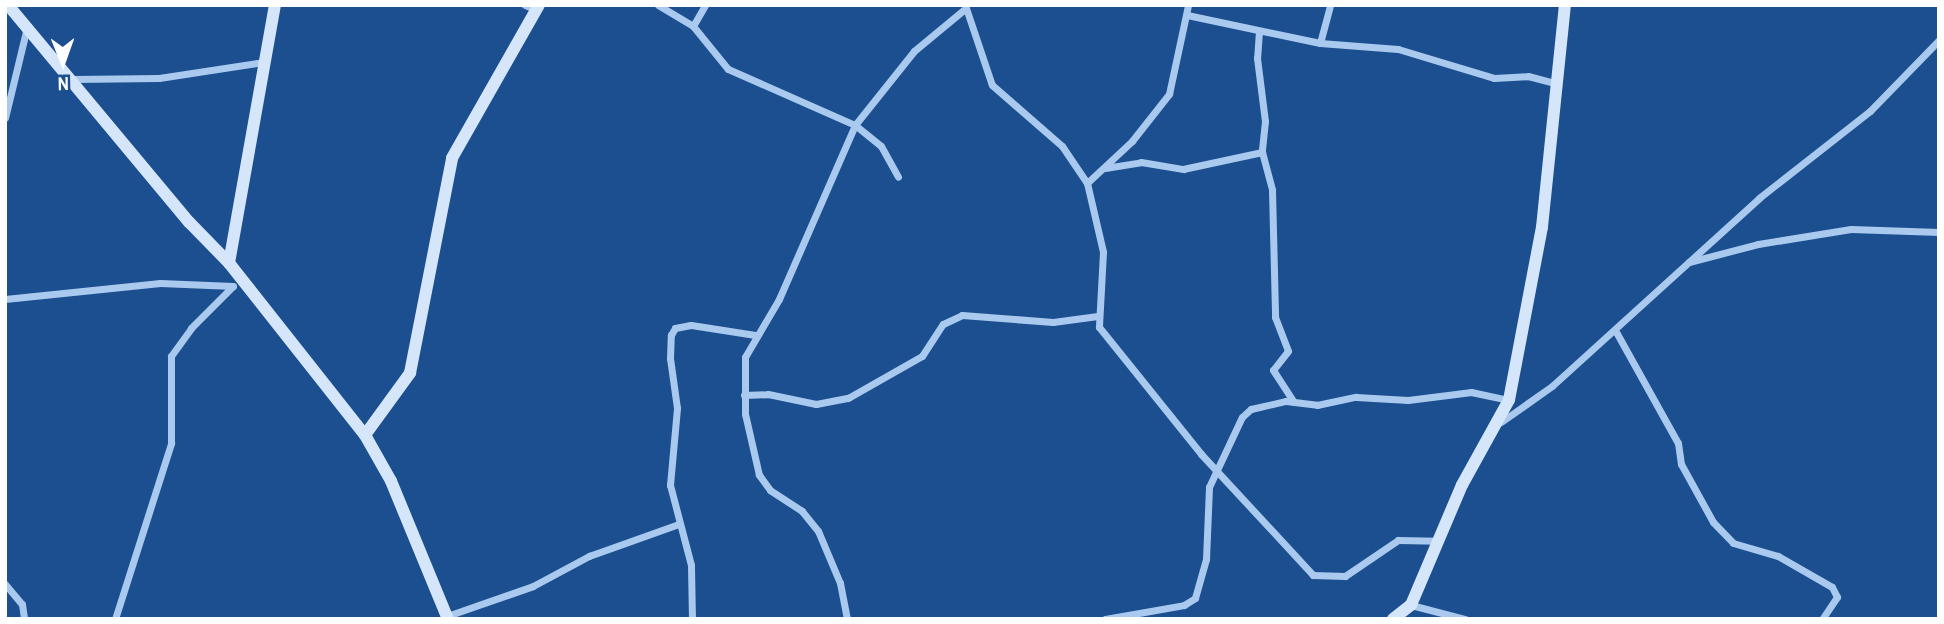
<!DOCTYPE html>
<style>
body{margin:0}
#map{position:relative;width:1944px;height:624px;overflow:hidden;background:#1b4f8f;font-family:"Archivo Narrow",sans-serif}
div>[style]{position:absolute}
.street>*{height:7px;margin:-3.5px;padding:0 3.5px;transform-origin:3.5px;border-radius:3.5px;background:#a9c9ee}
.secondary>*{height:12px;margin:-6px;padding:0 6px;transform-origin:6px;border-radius:6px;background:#d6e6fa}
span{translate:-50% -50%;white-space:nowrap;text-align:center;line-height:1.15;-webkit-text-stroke:7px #1b4f8f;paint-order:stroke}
.frame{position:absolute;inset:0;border:7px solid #fff;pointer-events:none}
.north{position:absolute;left:28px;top:28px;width:70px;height:70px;-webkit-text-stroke:5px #1b4f8f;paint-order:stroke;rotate:179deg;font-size:19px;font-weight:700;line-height:28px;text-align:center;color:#fff}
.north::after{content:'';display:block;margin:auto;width:24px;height:32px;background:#fff;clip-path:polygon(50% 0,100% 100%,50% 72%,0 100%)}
</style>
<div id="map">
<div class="street">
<i style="left:525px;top:5px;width:13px;rotate:23deg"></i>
<i style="left:658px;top:5px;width:41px;rotate:31deg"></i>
<i style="left:693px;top:26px;width:55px;rotate:50.9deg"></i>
<i style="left:728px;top:69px;width:139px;rotate:23.8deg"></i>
<i style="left:855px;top:125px;width:33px;rotate:39deg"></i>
<i style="left:881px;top:146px;width:35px;rotate:61deg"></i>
<i style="left:965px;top:5px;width:84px;rotate:71.4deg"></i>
<i style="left:992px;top:85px;width:93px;rotate:41.1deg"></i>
<i style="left:1062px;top:146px;width:45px;rotate:56deg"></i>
<i style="left:1087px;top:183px;width:71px;rotate:76.9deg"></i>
<i style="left:1103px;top:252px;width:75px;rotate:93.1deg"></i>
<i style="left:1099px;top:327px;width:163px;rotate:51.2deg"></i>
<i style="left:1201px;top:454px;width:165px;rotate:47.2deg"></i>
<i style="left:1313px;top:575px;width:32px;rotate:2deg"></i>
<i style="left:1345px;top:576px;width:64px;rotate:-34.2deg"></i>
<i style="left:1398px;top:540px;width:39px;rotate:1deg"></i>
<i style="left:1187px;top:15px;width:136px;rotate:11.9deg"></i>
<i style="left:1320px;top:43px;width:78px;rotate:4.4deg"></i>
<i style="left:1398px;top:49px;width:100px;rotate:16.8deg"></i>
<i style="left:1494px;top:78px;width:34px;rotate:-3deg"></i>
<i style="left:1528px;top:76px;width:27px;rotate:15deg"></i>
<i style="left:693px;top:26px;width:24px;rotate:-60deg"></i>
<i style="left:1259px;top:31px;width:27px;rotate:94deg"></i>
<i style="left:1257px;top:58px;width:64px;rotate:82.8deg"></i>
<i style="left:1265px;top:121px;width:31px;rotate:96deg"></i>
<i style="left:1262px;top:152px;width:39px;rotate:75deg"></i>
<i style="left:1272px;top:190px;width:127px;rotate:88.6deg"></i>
<i style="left:1275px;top:317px;width:36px;rotate:69deg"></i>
<i style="left:1288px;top:351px;width:24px;rotate:128deg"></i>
<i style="left:1273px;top:370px;width:38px;rotate:57deg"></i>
<i style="left:1320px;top:43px;width:39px;rotate:-75deg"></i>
<i style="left:73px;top:79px;width:86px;rotate:-0.7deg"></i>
<i style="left:159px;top:78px;width:105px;rotate:-8.7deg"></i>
<i style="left:5px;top:118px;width:94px;rotate:-76.4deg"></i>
<i style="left:1105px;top:168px;width:36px;rotate:-9deg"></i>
<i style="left:1141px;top:162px;width:43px;rotate:9.5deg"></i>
<i style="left:1183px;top:169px;width:81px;rotate:-12.1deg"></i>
<i style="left:1087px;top:183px;width:62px;rotate:-43deg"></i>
<i style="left:1132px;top:141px;width:60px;rotate:-51.8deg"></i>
<i style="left:1169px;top:94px;width:91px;rotate:-77.9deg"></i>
<i style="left:1689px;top:262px;width:71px;rotate:-14.6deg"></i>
<i style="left:1758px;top:244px;width:94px;rotate:-9.2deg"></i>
<i style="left:1851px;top:229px;width:88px;rotate:2deg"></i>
<i style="left:5px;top:299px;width:156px;rotate:-5.9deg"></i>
<i style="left:160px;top:283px;width:73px;rotate:2.4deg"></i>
<i style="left:1615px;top:330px;width:129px;rotate:60.9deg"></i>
<i style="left:1678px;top:443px;width:21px;rotate:82deg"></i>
<i style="left:1681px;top:464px;width:66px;rotate:61.1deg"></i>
<i style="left:1713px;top:522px;width:29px;rotate:46deg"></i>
<i style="left:1733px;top:543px;width:47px;rotate:16.1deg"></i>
<i style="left:1778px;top:556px;width:62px;rotate:29.9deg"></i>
<i style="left:1832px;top:587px;width:11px;rotate:63deg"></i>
<i style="left:1837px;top:597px;width:27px;rotate:124deg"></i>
<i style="left:744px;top:395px;width:24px;rotate:-2deg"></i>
<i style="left:768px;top:394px;width:49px;rotate:11.8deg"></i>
<i style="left:816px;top:404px;width:33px;rotate:-11deg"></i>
<i style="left:848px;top:398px;width:85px;rotate:-29.6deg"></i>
<i style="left:922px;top:356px;width:38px;rotate:-57deg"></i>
<i style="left:943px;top:324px;width:21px;rotate:-25deg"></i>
<i style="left:962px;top:315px;width:91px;rotate:4.4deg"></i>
<i style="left:1053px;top:322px;width:45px;rotate:-7.6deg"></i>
<i style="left:1501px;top:422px;width:62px;rotate:-35.2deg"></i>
<i style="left:1552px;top:386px;width:280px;rotate:-42.2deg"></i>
<i style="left:1759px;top:198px;width:141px;rotate:-38.1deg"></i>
<i style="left:1870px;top:111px;width:99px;rotate:-45.8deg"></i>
<i style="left:5px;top:584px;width:26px;rotate:50deg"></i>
<i style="left:22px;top:604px;width:15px;rotate:82deg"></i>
<i style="left:1411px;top:605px;width:56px;rotate:14.5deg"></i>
<i style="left:447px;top:616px;width:91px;rotate:-19.2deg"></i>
<i style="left:533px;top:586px;width:64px;rotate:-28.2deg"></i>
<i style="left:589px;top:556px;width:96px;rotate:-19.6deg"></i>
<i style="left:115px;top:619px;width:185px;rotate:-72.3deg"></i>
<i style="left:171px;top:443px;width:87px;rotate:-90deg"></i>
<i style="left:171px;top:356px;width:34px;rotate:-54deg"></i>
<i style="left:191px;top:328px;width:59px;rotate:-45deg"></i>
<i style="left:692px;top:619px;width:54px;rotate:-91.1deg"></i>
<i style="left:691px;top:565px;width:83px;rotate:-104.7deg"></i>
<i style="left:670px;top:485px;width:77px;rotate:-84.8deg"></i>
<i style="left:677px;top:408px;width:50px;rotate:-98deg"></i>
<i style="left:670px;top:358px;width:23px;rotate:-88deg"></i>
<i style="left:671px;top:335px;width:8px;rotate:-60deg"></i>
<i style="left:675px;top:328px;width:16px;rotate:-11deg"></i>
<i style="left:691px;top:325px;width:65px;rotate:8.9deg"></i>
<i style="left:847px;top:619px;width:37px;rotate:-101deg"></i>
<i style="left:840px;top:583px;width:56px;rotate:-112.9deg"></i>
<i style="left:818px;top:531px;width:26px;rotate:-129deg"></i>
<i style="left:802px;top:511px;width:38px;rotate:-147deg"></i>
<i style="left:770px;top:490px;width:19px;rotate:-126deg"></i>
<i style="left:759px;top:475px;width:63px;rotate:-102.9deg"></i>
<i style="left:745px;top:414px;width:57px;rotate:-90deg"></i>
<i style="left:745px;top:357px;width:67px;rotate:-59.6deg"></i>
<i style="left:779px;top:299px;width:190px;rotate:-66.4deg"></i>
<i style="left:855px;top:125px;width:95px;rotate:-51.4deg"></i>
<i style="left:914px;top:51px;width:67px;rotate:-39.6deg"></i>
<i style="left:1105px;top:619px;width:80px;rotate:-10deg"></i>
<i style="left:1184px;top:605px;width:13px;rotate:-32deg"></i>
<i style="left:1195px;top:598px;width:41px;rotate:-74.2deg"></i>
<i style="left:1206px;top:559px;width:72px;rotate:-87.6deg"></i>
<i style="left:1209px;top:487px;width:77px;rotate:-64.8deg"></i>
<i style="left:1242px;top:417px;width:12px;rotate:-42deg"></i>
<i style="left:1251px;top:409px;width:36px;rotate:-13deg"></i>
<i style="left:1286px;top:401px;width:31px;rotate:7deg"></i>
<i style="left:1317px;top:405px;width:40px;rotate:-12deg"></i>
<i style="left:1356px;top:397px;width:52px;rotate:3.3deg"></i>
<i style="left:1408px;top:400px;width:64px;rotate:-7.2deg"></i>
<i style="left:1471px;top:392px;width:39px;rotate:12deg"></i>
</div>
<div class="secondary">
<i style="left:8px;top:5px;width:283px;rotate:50.2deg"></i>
<i style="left:189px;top:222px;width:57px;rotate:45.7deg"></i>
<i style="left:229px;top:263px;width:219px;rotate:51.7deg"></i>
<i style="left:365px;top:435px;width:53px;rotate:60.5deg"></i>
<i style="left:391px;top:481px;width:149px;rotate:67.6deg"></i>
<i style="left:229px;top:263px;width:262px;rotate:-79.9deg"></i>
<i style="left:365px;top:435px;width:77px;rotate:-54deg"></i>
<i style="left:410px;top:373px;width:219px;rotate:-78.9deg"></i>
<i style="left:452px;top:158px;width:176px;rotate:-60.4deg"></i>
<i style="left:1393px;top:619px;width:23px;rotate:-38deg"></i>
<i style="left:1411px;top:605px;width:130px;rotate:-67deg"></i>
<i style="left:1462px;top:485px;width:97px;rotate:-61.1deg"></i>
<i style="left:1509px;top:400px;width:176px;rotate:-79.2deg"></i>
<i style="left:1542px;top:227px;width:223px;rotate:-84.1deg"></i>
</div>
<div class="frame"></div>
<div class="north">N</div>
</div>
